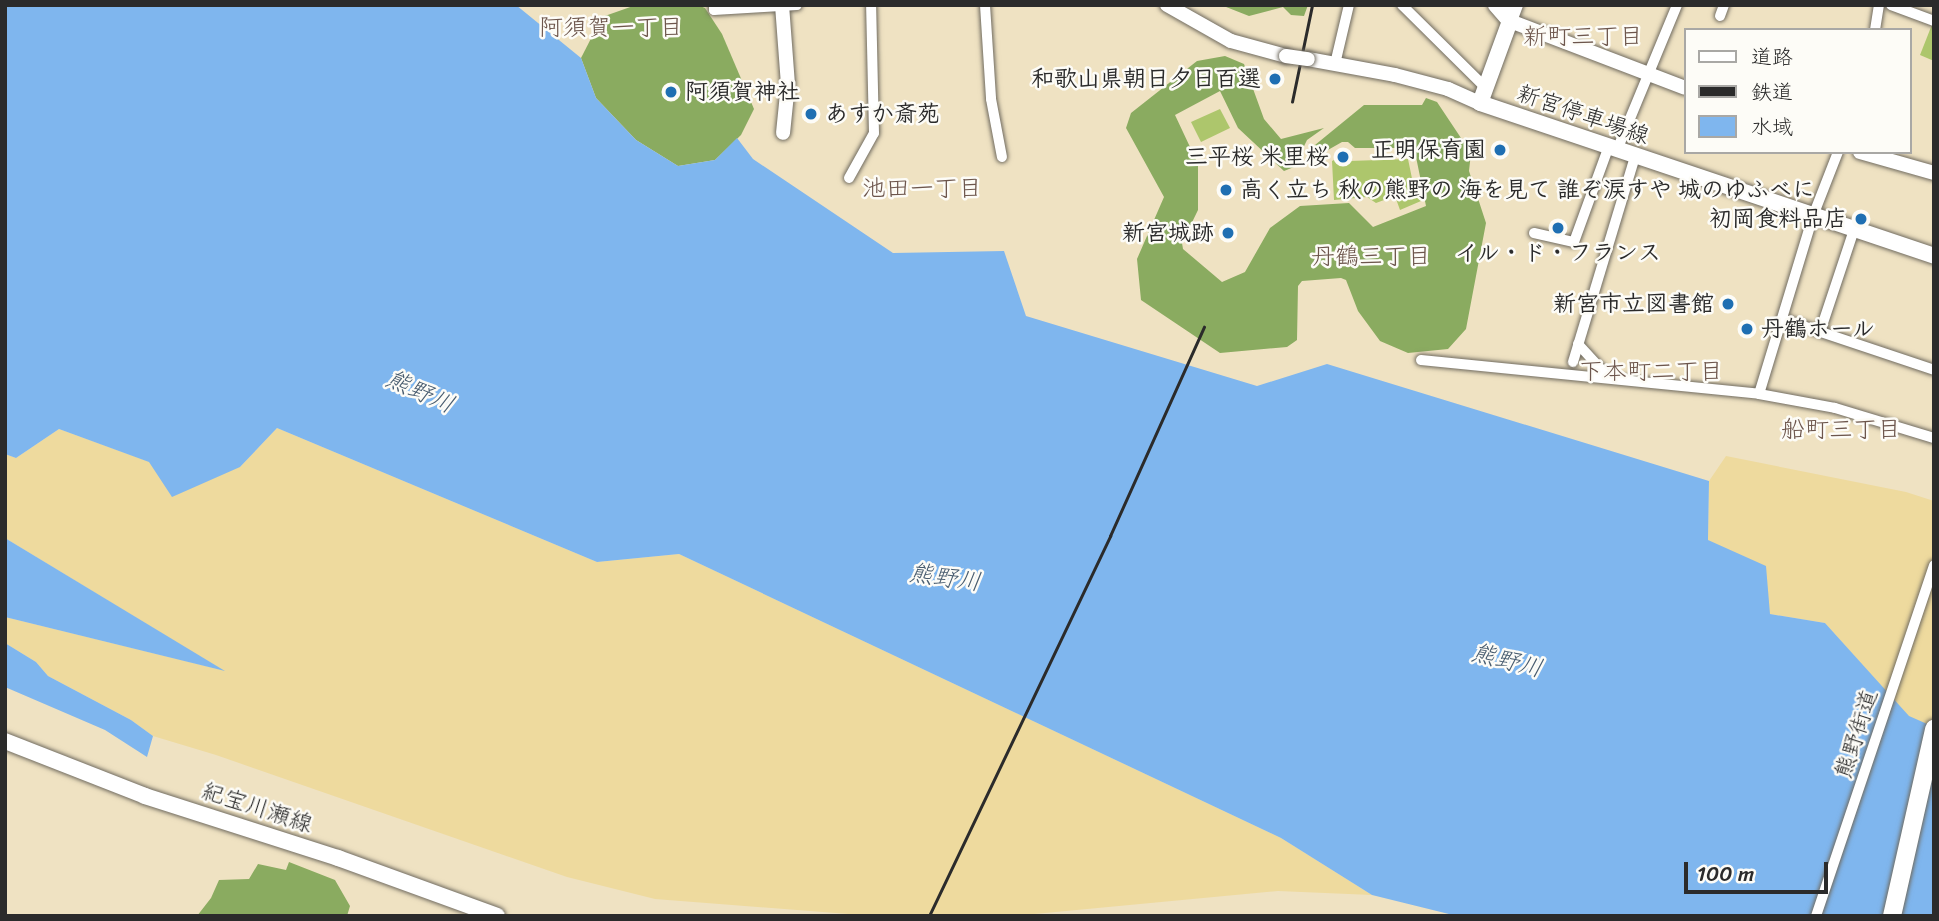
<!DOCTYPE html>
<meta charset="utf-8">
<style>
body{margin:0}
#map{position:relative;width:1939px;height:921px;overflow:hidden;background:#efe2c2;font-family:Sriracha,"Klee One",sans-serif}
div>[style]{position:absolute}
.green>*{inset:0;background:#adc66c}
.forest>*{inset:0;background:#8aab60}
.sand>*{inset:0;background:#eeda9e}
.water>*{inset:0;background:#7fb6ee}
.roads{filter:drop-shadow(0 0 2px #706b60) drop-shadow(0 0 2px #706b60)}
.street>*{height:10px;margin:-5px;padding:0 5px;transform-origin:5px;border-radius:5px;background:#fff}
.secondary>*{height:14px;margin:-7px;padding:0 7px;transform-origin:7px;border-radius:7px;background:#fff}
.primary>*{height:16px;margin:-8px;padding:0 8px;transform-origin:8px;border-radius:8px;background:#fff}
.highway>*{height:18px;margin:-9px;padding:0 9px;transform-origin:9px;border-radius:9px;background:#fff}
.rail>*{height:2.5px;margin:-1.25px;padding:0 1.25px;transform-origin:1.25px;border-radius:1.25px;background:#2b2b2b}
.bridges{filter:drop-shadow(0 0 2px #706b60) drop-shadow(0 0 2px #706b60)}
.secondary-bridge>*{height:14px;margin:-7px;padding:0 7px;transform-origin:7px;border-radius:7px;background:#fff}
.dots>*{width:19px;height:19px;translate:-50% -50%;box-sizing:border-box;border:4px solid #fdfcf7;border-radius:50%}
span{translate:-50% -50%;white-space:nowrap;text-align:center;line-height:1.15;-webkit-text-stroke:5px #fdfcf7;paint-order:stroke}
.poi-label{font-size:23px;color:#2b2b2b;font-weight:700}
.right{translate:-100% -50%;text-align:right}
.left{translate:0 -50%;text-align:left}
.street-label{font-size:23px;color:#2b2b2b}
.neighbourhood-label{font-size:24px;color:#6d564c}
.water-label{font-size:24px;color:#485c6f;font-style:italic}
.frame{position:absolute;inset:0;border:7px solid #2b2b2b;pointer-events:none}
.legend{position:absolute;left:1684px;top:28px;width:228px;height:126px;box-sizing:border-box;background:#fdfcf7;border:2px solid #a9a8a5;margin:0;padding:9px 12px;list-style:none;font-size:21px;color:#2b2b2b}
.legend li{display:flex;align-items:center;gap:14px;height:35px}
.legend b{width:35px;border:2px solid #a9a8a5}
.scale{position:absolute;left:1684px;top:862px;width:144px;height:32px;box-sizing:border-box;border:4px solid #2b2b2b;border-top:0;padding-left:9px;font-size:21px;line-height:24px;white-space:nowrap;color:#2b2b2b;-webkit-text-stroke:5px #fdfcf7;paint-order:stroke}
</style>
<div id="map">
<div class="green">
<i style="clip-path:polygon(1933px 22px,1934px 22px,1934px 61px,1920px 55px)"></i>
<i style="clip-path:polygon(1220px 109px,1230px 128px,1201px 142px,1191px 122px)"></i>
<i style="clip-path:polygon(1344px 155px,1349px 161px,1408px 159px,1415px 193px,1419px 192px,1421px 201px,1400px 210px,1395px 196px,1376px 203px,1367px 197px,1334px 200px,1332px 161px)"></i>
</div>
<div class="forest">
<i style="clip-path:polygon(636px 5px,698px 5px,705px 8px,722px 34px,754px 109px,741px 135px,715px 160px,678px 166px,636px 140px,596px 98px,581px 58px,602px 17px)"></i>
<i style="clip-path:polygon(1221px 5px,1308px 5px,1304px 16px,1291px 15px,1283px 7px,1249px 16px)"></i>
<i style="clip-path:polygon(1225px 56px,1244px 64px,1264px 119px,1281px 139px,1324px 128px,1307px 140px,1294px 167px,1284px 171px,1238px 128px,1220px 91px,1175px 115px,1198px 164px,1198px 210px,1182px 243px,1183px 249px,1222px 282px,1245px 272px,1270px 228px,1300px 206px,1349px 203px,1373px 227px,1426px 206px,1415px 152px,1411px 148px,1355px 148px,1348px 142px,1342px 142px,1305px 163px,1315px 145px,1364px 105px,1422px 105px,1426px 98px,1437px 102px,1471px 153px,1469px 171px,1486px 223px,1466px 329px,1448px 349px,1408px 353px,1380px 341px,1358px 311px,1346px 280px,1341px 278px,1302px 281px,1298px 286px,1297px 340px,1287px 347px,1220px 353px,1141px 300px,1137px 259px,1164px 197px,1126px 128px,1131px 113px,1197px 61px)"></i>
<i style="clip-path:polygon(289px 862px,335px 880px,350px 906px,347px 916px,197px 916px,211px 898px,219px 880px,249px 879px,258px 864px,286px 870px)"></i>
</div>
<div class="sand">
<i style="clip-path:polygon(277px 428px,597px 562px,679px 554px,1281px 838px,1372px 895px,1278px 891px,1014px 916px,874px 916px,655px 899px,567px 877px,216px 755px,153px 736px,131px 720px,48px 676px,36px 662px,5px 643px,5px 617px,222px 670px,5px 538px,5px 454px,16px 458px,59px 429px,150px 462px,240px 467px)"></i>
<i style="clip-path:polygon(1726px 456px,1906px 492px,1934px 501px,1934px 727px,1909px 717px,1825px 623px,1770px 614px,1708px 540px,1709px 481px)"></i>
</div>
<div class="water">
<i style="clip-path:polygon(5px 5px,516px 5px,581px 58px,596px 98px,636px 140px,678px 166px,715px 160px,737px 138px,753px 159px,893px 253px,1004px 251px,1026px 316px,1257px 386px,1327px 364px,1709px 481px,1708px 540px,1766px 566px,1770px 614px,1825px 623px,1909px 716px,1934px 727px,1934px 916px,1457px 916px,1372px 895px,1281px 838px,679px 554px,597px 562px,277px 428px,240px 467px,172px 497px,149px 462px,59px 429px,16px 458px,5px 454px)"></i>
<i style="clip-path:polygon(5px 538px,225px 671px,5px 617px)"></i>
<i style="clip-path:polygon(5px 643px,36px 662px,48px 676px,131px 720px,153px 736px,147px 757px,105px 730px,5px 687px)"></i>
</div>
<div class="roads">
<div class="street">
<i style="left:714px;top:5px;width:5px;rotate:90deg"></i>
<i style="left:714px;top:10px;width:83px;rotate:-3.4deg"></i>
<i style="left:985px;top:5px;width:94px;rotate:86.3deg"></i>
<i style="left:991px;top:99px;width:59px;rotate:79.3deg"></i>
<i style="left:1402px;top:5px;width:120px;rotate:44.7deg"></i>
<i style="left:1891px;top:5px;width:46px;rotate:20.4deg"></i>
<i style="left:1720px;top:16px;width:12px;rotate:-70deg"></i>
<i style="left:1875px;top:30px;width:25px;rotate:-81deg"></i>
<i style="left:1335px;top:64px;width:61px;rotate:-76.7deg"></i>
<i style="left:1617px;top:150px;width:157px;rotate:-67.5deg"></i>
<i style="left:849px;top:178px;width:51px;rotate:-60.9deg"></i>
<i style="left:874px;top:133px;width:128px;rotate:-91.3deg"></i>
<i style="left:1534px;top:233px;width:41px;rotate:12.7deg"></i>
<i style="left:1574px;top:242px;width:102px;rotate:-70deg"></i>
<i style="left:1782px;top:319px;width:160px;rotate:18.5deg"></i>
<i style="left:1820px;top:332px;width:108px;rotate:-71.6deg"></i>
<i style="left:1578px;top:344px;width:46px;rotate:47.6deg"></i>
<i style="left:1421px;top:360px;width:340px;rotate:5.7deg"></i>
<i style="left:1759px;top:394px;width:77px;rotate:10.4deg"></i>
<i style="left:1835px;top:408px;width:103px;rotate:16.9deg"></i>
<i style="left:1573px;top:362px;width:214px;rotate:-73.2deg"></i>
<i style="left:1759px;top:394px;width:186px;rotate:-73.1deg"></i>
<i style="left:1813px;top:216px;width:69px;rotate:-68.7deg"></i>
<i style="left:1816px;top:916px;width:370px;rotate:-71.4deg"></i>
</div>
<div class="secondary">
<i style="left:782px;top:5px;width:79px;rotate:85.7deg"></i>
<i style="left:788px;top:84px;width:49px;rotate:95.8deg"></i>
<i style="left:1167px;top:5px;width:73px;rotate:29.4deg"></i>
<i style="left:1231px;top:41px;width:57px;rotate:15.3deg"></i>
<i style="left:1516px;top:5px;width:17px;rotate:111deg"></i>
<i style="left:1510px;top:21px;width:187px;rotate:20.9deg"></i>
<i style="left:1308px;top:59px;width:88px;rotate:10.4deg"></i>
<i style="left:1395px;top:75px;width:55px;rotate:14.8deg"></i>
<i style="left:1448px;top:89px;width:35px;rotate:24deg"></i>
<i style="left:1860px;top:152px;width:77px;rotate:15.8deg"></i>
</div>
<div class="primary">
<i style="left:1496px;top:5px;width:21px;rotate:49deg"></i>
<i style="left:1510px;top:21px;width:87px;rotate:110.1deg"></i>
<i style="left:1480px;top:103px;width:479px;rotate:18.6deg"></i>
<i style="left:5px;top:741px;width:150px;rotate:21.4deg"></i>
<i style="left:145px;top:796px;width:203px;rotate:17.8deg"></i>
<i style="left:338px;top:858px;width:169px;rotate:20deg"></i>
</div>
<div class="highway">
<i style="left:1892px;top:916px;width:192px;rotate:-77.3deg"></i>
</div>
</div>
<div class="rail">
<i style="left:1292px;top:102px;width:99px;rotate:-78.3deg"></i>
<i style="left:929px;top:916px;width:421px;rotate:-64.5deg"></i>
<i style="left:1110px;top:536px;width:229px;rotate:-65.8deg"></i>
</div>
<div class="bridges">
<div class="secondary-bridge">
<i style="left:1286px;top:56px;width:22px;rotate:8deg"></i>
</div>
</div>
<div class="dots">
<i style="left:1275px;top:79px;background:#1f6fb2"></i>
<i style="left:671px;top:92px;background:#1f6fb2"></i>
<i style="left:811px;top:114px;background:#1f6fb2"></i>
<i style="left:1500px;top:150px;background:#1f6fb2"></i>
<i style="left:1343px;top:157px;background:#1f6fb2"></i>
<i style="left:1226px;top:190px;background:#1f6fb2"></i>
<i style="left:1861px;top:219px;background:#1f6fb2"></i>
<i style="left:1558px;top:228px;background:#1f6fb2"></i>
<i style="left:1228px;top:233px;background:#1f6fb2"></i>
<i style="left:1728px;top:304px;background:#1f6fb2"></i>
<i style="left:1747px;top:329px;background:#1f6fb2"></i>
</div>
<div class="poi-label">
<span class="right" style="left:1261px;top:79px">和歌山県朝日夕日百選</span>
<span class="left" style="left:685px;top:92px">阿須賀神社</span>
<span class="left" style="left:825px;top:114px">あすか斎苑</span>
<span class="right" style="left:1486px;top:150px">正明保育園</span>
<span class="right" style="left:1329px;top:157px">三平桜 米里桜</span>
<span class="left" style="left:1240px;top:190px">高く立ち 秋の熊野の 海を見て 誰ぞ涙すや 城のゆふべに</span>
<span class="right" style="left:1847px;top:219px">初岡食料品店</span>
<span class="right" style="left:1214px;top:233px">新宮城跡</span>
<span style="left:1558px;top:253px">イル・ド・フランス</span>
<span class="right" style="left:1714px;top:304px">新宮市立図書館</span>
<span class="left" style="left:1761px;top:329px">丹鶴ホール</span>
</div>
<div class="street-label">
<span style="left:1583px;top:115px;rotate:19deg">新宮停車場線</span>
<span style="left:1857px;top:734px;rotate:-72deg">熊野街道</span>
<span style="left:257px;top:808px;rotate:18deg">紀宝川瀬線</span>
</div>
<div class="neighbourhood-label">
<span style="left:611px;top:28px">阿須賀一丁目</span>
<span style="left:1583px;top:37px">新町三丁目</span>
<span style="left:922px;top:189px">池田一丁目</span>
<span style="left:1371px;top:257px">丹鶴三丁目</span>
<span style="left:1651px;top:372px">下本町二丁目</span>
<span style="left:1841px;top:430px">船町三丁目</span>
</div>
<div class="water-label">
<span style="left:420px;top:392px;rotate:24deg">熊野川</span>
<span style="left:945px;top:578px;rotate:8deg">熊野川</span>
<span style="left:1507px;top:661px;rotate:14deg">熊野川</span>
</div>
<div class="frame"></div>
<ul class="legend">
<li><b style="height:9px;background:#fff"></b>道路</li>
<li><b style="height:9px;background:#2b2b2b"></b>鉄道</li>
<li><b style="height:19px;background:#7fb6ee"></b>水域</li>
</ul>
<div class="scale">100 m</div>
</div>
